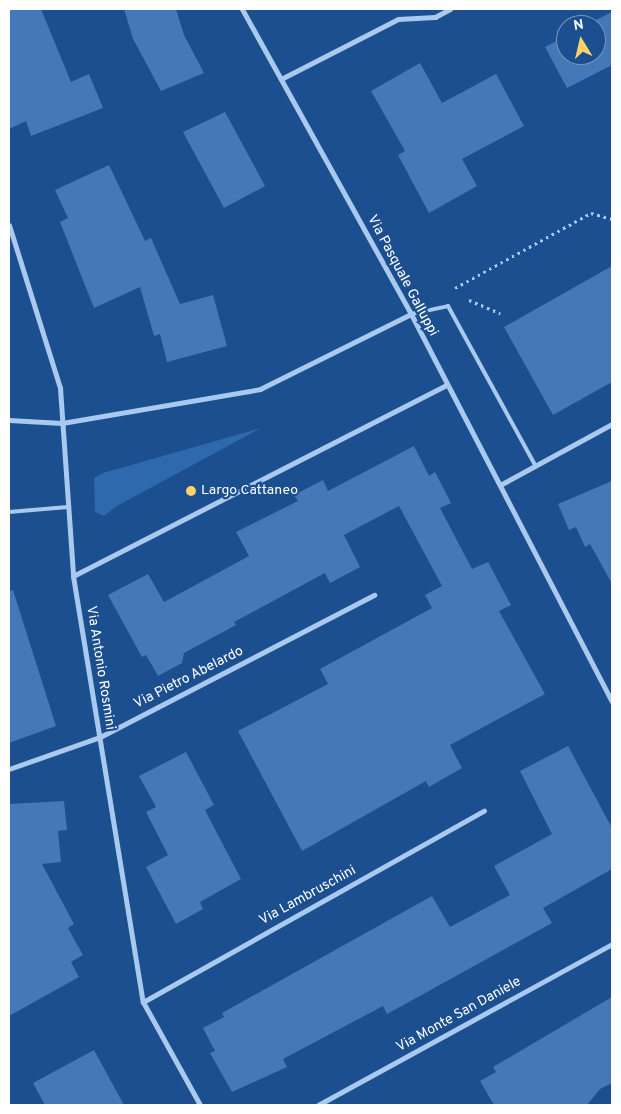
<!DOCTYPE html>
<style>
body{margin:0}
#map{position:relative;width:621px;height:1114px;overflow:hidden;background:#1b4f8f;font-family:Overpass,sans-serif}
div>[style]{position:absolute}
.green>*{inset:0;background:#2e69ad}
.building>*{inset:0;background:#4478b7}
.path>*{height:3px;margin-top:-1.5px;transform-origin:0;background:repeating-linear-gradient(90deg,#a9c9ee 0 2.5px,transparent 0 6.5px)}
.lane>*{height:4px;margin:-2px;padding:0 2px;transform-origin:2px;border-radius:2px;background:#a9c9ee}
.street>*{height:5px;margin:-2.5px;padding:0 2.5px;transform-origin:2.5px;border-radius:2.5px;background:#a9c9ee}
.dots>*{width:14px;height:14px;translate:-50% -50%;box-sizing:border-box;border:2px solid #1b4f8f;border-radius:50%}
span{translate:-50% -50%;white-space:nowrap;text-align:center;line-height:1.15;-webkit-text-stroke:4.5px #1b4f8f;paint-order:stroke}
.street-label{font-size:14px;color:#fff}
.poi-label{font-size:14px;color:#fff}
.left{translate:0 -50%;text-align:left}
.frame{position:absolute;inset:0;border:10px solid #fff;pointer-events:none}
.north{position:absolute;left:556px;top:15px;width:50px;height:50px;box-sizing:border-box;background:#1b4f8f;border:1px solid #7695bc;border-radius:50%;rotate:351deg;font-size:14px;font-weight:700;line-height:20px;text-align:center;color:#fff}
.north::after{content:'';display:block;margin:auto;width:18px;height:22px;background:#ffd166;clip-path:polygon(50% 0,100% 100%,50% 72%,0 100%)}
</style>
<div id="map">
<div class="green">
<i style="clip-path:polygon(261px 428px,117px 506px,104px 516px,95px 512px,94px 478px,103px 473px)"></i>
</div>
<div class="building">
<i style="clip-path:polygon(9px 9px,41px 9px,71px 82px,89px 74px,103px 108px,31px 136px,26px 121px,9px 129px)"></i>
<i style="clip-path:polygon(124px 9px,176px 9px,184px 35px,204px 73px,161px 91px,133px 39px)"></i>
<i style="clip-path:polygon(612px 12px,612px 65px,567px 88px,545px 47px,566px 36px,566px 55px,596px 55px,596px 25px,586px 25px)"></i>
<i style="clip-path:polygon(420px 63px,442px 103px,496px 74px,524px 126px,462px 159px,477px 186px,429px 213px,398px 155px,405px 151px,371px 91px)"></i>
<i style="clip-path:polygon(225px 112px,265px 186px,224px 208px,183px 132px)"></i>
<i style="clip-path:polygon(109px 165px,145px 241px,151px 238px,180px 304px,213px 295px,227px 346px,167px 362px,160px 334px,154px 336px,140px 287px,94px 308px,60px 222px,68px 218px,55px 190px)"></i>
<i style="clip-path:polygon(612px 266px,612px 382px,553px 415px,504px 327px)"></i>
<i style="clip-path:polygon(414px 446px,429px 476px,435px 472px,451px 503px,440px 508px,472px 569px,488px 562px,511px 605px,499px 611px,545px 694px,450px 745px,462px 768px,429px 787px,426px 781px,302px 851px,238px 731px,328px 684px,320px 669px,432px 608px,425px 595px,442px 586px,399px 506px,344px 535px,360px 567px,330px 583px,325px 573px,234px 622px,236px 625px,184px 653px,182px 663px,158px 676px,146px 655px,142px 657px,108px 595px,148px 574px,164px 602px,249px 556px,236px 532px,298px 501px,294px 495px,323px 480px,328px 491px)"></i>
<i style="clip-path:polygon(612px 481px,612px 584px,590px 544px,585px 547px,576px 527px,569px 530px,558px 504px)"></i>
<i style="clip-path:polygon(13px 590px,56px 726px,9px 743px,9px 591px)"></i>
<i style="clip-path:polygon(568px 746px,612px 828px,612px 869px,543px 908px,552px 923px,387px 1014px,383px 1006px,283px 1059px,287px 1067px,232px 1092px,210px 1053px,215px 1051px,203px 1028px,224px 1017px,222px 1013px,432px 896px,450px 927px,510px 895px,494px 866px,552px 834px,520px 771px)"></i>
<i style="clip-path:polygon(186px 752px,214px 805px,205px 810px,241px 879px,200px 902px,203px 909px,176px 924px,146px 867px,168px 855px,146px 812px,156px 807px,139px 776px)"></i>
<i style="clip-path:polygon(64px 801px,67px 830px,58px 831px,61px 862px,42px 864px,74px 924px,68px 928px,83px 955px,71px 962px,79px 977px,9px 1016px,9px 804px)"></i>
<i style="clip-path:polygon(612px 997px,612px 1083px,600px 1089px,587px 1105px,494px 1105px,480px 1081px,496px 1072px,493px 1067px)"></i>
<i style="clip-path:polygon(94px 1050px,124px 1105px,45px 1105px,33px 1083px)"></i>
</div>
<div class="path">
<i style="left:455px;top:288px;width:155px;rotate:-28.9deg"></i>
<i style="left:591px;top:213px;width:22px;rotate:16deg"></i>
<i style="left:469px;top:300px;width:34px;rotate:23deg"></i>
</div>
<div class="lane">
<i style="left:411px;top:314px;width:38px;rotate:-12deg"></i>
<i style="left:448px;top:306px;width:181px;rotate:61.3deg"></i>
<i style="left:9px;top:512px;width:59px;rotate:-4.8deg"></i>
</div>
<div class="street">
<i style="left:242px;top:9px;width:349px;rotate:61deg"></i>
<i style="left:411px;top:314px;width:436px;rotate:62.6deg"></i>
<i style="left:281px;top:79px;width:131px;rotate:-27.1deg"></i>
<i style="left:398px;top:19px;width:37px;rotate:-3deg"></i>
<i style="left:435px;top:17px;width:17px;rotate:-28deg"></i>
<i style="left:9px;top:225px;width:171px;rotate:72.6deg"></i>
<i style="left:60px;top:388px;width:188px;rotate:86deg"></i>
<i style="left:73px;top:576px;width:432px;rotate:80.7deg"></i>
<i style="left:143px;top:1002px;width:118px;rotate:61deg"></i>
<i style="left:9px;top:420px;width:53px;rotate:3.2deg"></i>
<i style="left:62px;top:423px;width:201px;rotate:-9.7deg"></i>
<i style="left:260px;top:389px;width:169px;rotate:-26.4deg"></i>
<i style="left:500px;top:485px;width:128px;rotate:-28.6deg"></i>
<i style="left:73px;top:576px;width:420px;rotate:-27.1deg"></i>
<i style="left:9px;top:769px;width:96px;rotate:-19.4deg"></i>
<i style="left:100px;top:737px;width:309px;rotate:-27.4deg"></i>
<i style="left:143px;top:1002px;width:391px;rotate:-29.3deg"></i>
<i style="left:318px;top:1105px;width:335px;rotate:-28.7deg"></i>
</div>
<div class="dots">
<i style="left:191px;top:491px;background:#ffd166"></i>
</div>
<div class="street-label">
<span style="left:402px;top:276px;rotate:62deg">Via Pasquale Galluppi</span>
<span style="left:100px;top:668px;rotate:81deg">Via Antonio Rosmini</span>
<span style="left:189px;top:678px;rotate:-27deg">Via Pietro Abelardo</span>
<span style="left:308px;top:896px;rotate:-29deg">Via Lambruschini</span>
<span style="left:459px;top:1015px;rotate:-29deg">Via Monte San Daniele</span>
</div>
<div class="poi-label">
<span class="left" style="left:201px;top:491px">Largo Cattaneo</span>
</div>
<div class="frame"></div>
<div class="north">N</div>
</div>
